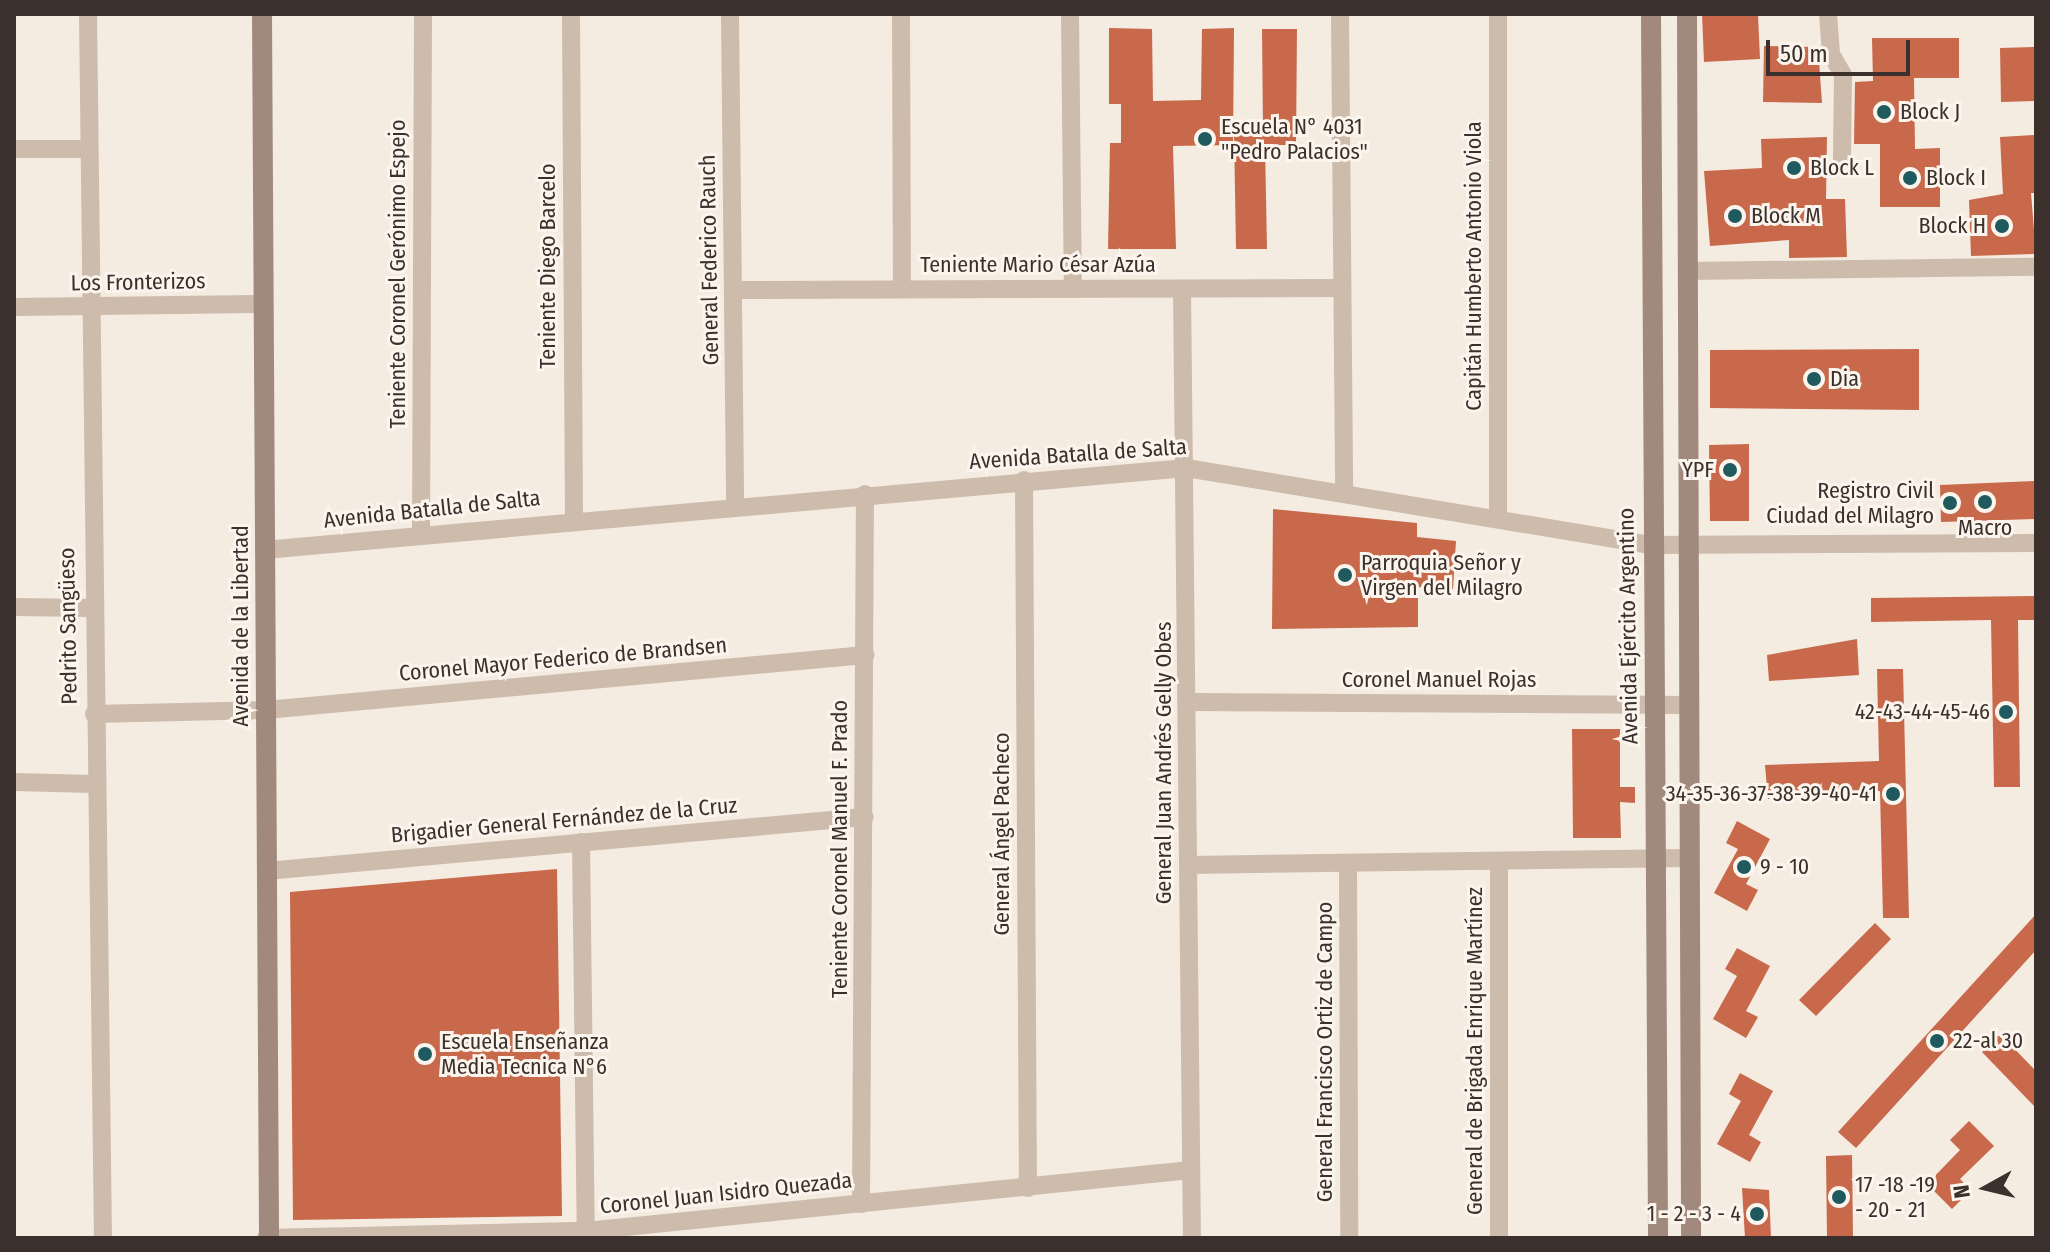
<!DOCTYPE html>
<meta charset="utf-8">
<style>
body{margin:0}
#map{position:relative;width:2050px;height:1252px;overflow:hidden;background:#f4ebe1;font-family:"Fira Sans Condensed",sans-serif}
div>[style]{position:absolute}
.building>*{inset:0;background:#c8694b}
.street>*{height:18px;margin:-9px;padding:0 9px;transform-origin:9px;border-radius:9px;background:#cdbbac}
.secondary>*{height:20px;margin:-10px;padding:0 10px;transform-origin:10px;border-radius:10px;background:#a18a7d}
.dots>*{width:22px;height:22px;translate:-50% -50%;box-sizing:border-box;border:4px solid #fbf5ee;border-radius:50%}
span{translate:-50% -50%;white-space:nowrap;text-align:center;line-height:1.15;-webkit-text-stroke:6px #fbf5ee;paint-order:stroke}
.poi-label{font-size:22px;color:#3b302b}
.left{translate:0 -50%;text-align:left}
.right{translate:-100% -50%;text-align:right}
.street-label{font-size:22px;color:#3b302b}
.frame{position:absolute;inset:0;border:16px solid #3b302b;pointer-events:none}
.north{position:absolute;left:1946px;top:1148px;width:80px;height:80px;-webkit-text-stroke:6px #fbf5ee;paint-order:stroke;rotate:262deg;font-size:22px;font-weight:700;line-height:32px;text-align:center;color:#3b302b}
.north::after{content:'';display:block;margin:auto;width:28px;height:36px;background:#3b302b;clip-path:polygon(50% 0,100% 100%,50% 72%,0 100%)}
.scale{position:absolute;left:1766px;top:40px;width:144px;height:36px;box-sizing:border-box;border:4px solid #3b302b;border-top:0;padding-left:10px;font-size:24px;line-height:28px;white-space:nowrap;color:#3b302b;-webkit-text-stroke:6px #fbf5ee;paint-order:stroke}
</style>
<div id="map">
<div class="building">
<i style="clip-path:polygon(1702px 14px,1758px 14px,1760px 59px,1704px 62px)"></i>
<i style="clip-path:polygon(1109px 28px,1152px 29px,1153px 101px,1201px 100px,1202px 29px,1234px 28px,1233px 145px,1173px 146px,1176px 249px,1108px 249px,1110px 143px,1121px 143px,1121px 104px,1109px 104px)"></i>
<i style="clip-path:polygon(1262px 29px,1297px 29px,1296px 145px,1265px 145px,1267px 249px,1236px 249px,1234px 133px,1263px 132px)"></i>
<i style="clip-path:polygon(1872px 38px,1959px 38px,1959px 78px,1914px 78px,1915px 149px,1940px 148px,1940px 207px,1880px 207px,1880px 144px,1854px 144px,1855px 82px,1873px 81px)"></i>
<i style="clip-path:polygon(1764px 46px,1818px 47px,1822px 103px,1763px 102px)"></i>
<i style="clip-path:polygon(2036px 47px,2036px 101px,2001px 102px,2000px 48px)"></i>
<i style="clip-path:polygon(2036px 135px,2036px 193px,2031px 193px,2036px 254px,1971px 256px,1969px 200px,2003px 194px,2000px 137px)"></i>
<i style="clip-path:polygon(1827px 137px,1826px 199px,1845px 199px,1847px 257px,1789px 258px,1789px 240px,1710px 246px,1704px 171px,1762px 168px,1761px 139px)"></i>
<i style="clip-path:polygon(1919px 349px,1919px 410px,1710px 408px,1710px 350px)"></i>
<i style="clip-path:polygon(1749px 444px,1749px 521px,1710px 521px,1709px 445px)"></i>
<i style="clip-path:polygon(2036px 481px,2036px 519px,1941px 522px,1940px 485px)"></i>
<i style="clip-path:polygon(1273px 509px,1417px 523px,1417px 537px,1456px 541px,1453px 589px,1418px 587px,1418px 627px,1272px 629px)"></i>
<i style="clip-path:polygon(2036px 596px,2036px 620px,2018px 620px,2020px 787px,1994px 787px,1991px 620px,1871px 622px,1871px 598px)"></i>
<i style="clip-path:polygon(1857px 639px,1859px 675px,1769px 681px,1767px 655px)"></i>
<i style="clip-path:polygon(1877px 669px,1903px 669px,1909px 918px,1883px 918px,1880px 791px,1768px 799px,1765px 765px,1879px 761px)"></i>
<i style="clip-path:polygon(1572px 729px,1620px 729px,1620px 787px,1635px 787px,1635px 803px,1620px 802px,1621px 838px,1573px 838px)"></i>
<i style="clip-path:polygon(1737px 821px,1770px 839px,1746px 884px,1758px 890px,1747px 911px,1714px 893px,1738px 849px,1726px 843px)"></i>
<i style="clip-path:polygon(557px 869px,562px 1216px,293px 1220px,290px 892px)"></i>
<i style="clip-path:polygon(2036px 914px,2036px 950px,1856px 1148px,1838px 1132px)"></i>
<i style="clip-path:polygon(1875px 923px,1891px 939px,1816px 1016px,1799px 1000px)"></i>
<i style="clip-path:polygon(1737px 948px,1770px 966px,1746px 1011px,1758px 1017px,1746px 1038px,1713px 1019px,1737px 976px,1725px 969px)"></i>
<i style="clip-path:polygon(2000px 1034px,2036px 1071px,2036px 1108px,1982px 1052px)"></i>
<i style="clip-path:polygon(1740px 1073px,1773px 1091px,1749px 1135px,1761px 1142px,1750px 1162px,1717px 1144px,1741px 1101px,1729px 1094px)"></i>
<i style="clip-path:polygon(1969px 1121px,1994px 1146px,1960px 1179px,1971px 1190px,1952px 1209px,1927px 1184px,1960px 1150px,1950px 1140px)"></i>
<i style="clip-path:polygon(1852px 1155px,1853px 1238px,1827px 1238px,1826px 1156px)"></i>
<i style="clip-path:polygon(1742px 1188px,1769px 1190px,1771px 1238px,1745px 1238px)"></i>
</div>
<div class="street">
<i style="left:88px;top:14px;width:1224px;rotate:89.3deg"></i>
<i style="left:571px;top:14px;width:505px;rotate:89.66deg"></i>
<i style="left:730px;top:14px;width:492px;rotate:89.4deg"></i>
<i style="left:901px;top:14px;width:275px;rotate:89.8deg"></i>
<i style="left:1070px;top:14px;width:275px;rotate:89.4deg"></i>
<i style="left:1340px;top:14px;width:479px;rotate:89.5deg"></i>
<i style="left:1828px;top:14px;width:40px;rotate:85.7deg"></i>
<i style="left:1831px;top:54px;width:24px;rotate:60deg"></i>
<i style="left:1843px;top:75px;width:84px;rotate:90.7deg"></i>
<i style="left:14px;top:149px;width:72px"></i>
<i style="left:1687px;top:271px;width:349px;rotate:-0.7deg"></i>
<i style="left:1182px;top:289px;width:949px;rotate:89.4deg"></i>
<i style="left:733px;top:290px;width:609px;rotate:-0.19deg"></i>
<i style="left:14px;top:307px;width:249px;rotate:-0.7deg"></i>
<i style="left:1024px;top:480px;width:708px;rotate:89.68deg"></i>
<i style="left:1498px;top:518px;width:504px;rotate:-90deg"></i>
<i style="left:421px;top:534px;width:520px;rotate:-89.78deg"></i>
<i style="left:264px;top:550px;width:926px;rotate:-5.08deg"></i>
<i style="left:1186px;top:468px;width:470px;rotate:9.4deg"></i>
<i style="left:1650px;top:545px;width:386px;rotate:-0.3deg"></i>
<i style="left:14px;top:607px;width:77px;rotate:0.7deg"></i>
<i style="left:1189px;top:702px;width:501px;rotate:0.34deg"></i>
<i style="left:94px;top:714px;width:172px;rotate:-1.3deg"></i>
<i style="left:266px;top:710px;width:602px;rotate:-5.25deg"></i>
<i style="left:14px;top:782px;width:80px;rotate:1.4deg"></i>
<i style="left:581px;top:842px;width:396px;rotate:89.3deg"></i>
<i style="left:1499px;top:863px;width:375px;rotate:90deg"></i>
<i style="left:1189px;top:865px;width:499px;rotate:-0.8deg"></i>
<i style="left:1348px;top:866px;width:372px;rotate:89.8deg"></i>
<i style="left:266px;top:871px;width:601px;rotate:-5.15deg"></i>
<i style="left:861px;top:1204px;width:710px;rotate:-89.68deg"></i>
<i style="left:266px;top:1238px;width:320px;rotate:-1.3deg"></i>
<i style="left:586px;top:1231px;width:608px;rotate:-5.76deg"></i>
</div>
<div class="secondary">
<i style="left:262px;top:14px;width:1224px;rotate:89.67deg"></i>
<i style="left:1651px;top:14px;width:1224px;rotate:89.67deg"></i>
<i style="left:1687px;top:14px;width:1224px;rotate:89.81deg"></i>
</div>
<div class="dots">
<i style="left:1884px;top:112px;background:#1f5a5e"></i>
<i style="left:1205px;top:139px;background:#1f5a5e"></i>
<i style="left:1794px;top:168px;background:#1f5a5e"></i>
<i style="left:1910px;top:178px;background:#1f5a5e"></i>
<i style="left:1735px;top:216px;background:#1f5a5e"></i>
<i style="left:2002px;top:226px;background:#1f5a5e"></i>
<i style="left:1814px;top:379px;background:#1f5a5e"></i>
<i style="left:1730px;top:470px;background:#1f5a5e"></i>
<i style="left:1985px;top:502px;background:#1f5a5e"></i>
<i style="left:1950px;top:503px;background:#1f5a5e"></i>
<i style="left:1345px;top:575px;background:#1f5a5e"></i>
<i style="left:2006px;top:712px;background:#1f5a5e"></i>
<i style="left:1893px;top:794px;background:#1f5a5e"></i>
<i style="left:1744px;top:867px;background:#1f5a5e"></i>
<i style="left:1937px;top:1041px;background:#1f5a5e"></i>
<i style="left:425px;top:1054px;background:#1f5a5e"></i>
<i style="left:1839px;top:1197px;background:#1f5a5e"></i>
<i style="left:1757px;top:1214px;background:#1f5a5e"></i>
</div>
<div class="poi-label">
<span class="left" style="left:1900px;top:112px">Block J</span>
<span class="left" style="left:1221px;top:139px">Escuela N° 4031<br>"Pedro Palacios"</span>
<span class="left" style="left:1810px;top:168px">Block L</span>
<span class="left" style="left:1926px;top:178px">Block I</span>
<span class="left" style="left:1751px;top:216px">Block M</span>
<span class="right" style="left:1986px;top:226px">Block H</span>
<span class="left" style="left:1830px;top:379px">Dia</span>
<span class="right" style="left:1714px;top:470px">YPF</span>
<span class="right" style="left:1934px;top:503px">Registro Civil<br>Ciudad del Milagro</span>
<span style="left:1985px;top:528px">Macro</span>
<span class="left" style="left:1361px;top:575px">Parroquia Señor y<br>Virgen del Milagro</span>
<span class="right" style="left:1990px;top:712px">42-43-44-45-46</span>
<span class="right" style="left:1877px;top:794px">34-35-36-37-38-39-40-41</span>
<span class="left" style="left:1760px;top:867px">9 - 10</span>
<span class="left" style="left:441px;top:1054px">Escuela Enseñanza<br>Media Tecnica N°6</span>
<span class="left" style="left:1953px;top:1041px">22-al 30</span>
<span class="left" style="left:1855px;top:1197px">17 -18 -19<br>- 20 - 21</span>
<span class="right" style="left:1741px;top:1214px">1 - 2 - 3 - 4</span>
</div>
<div class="street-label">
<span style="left:709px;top:260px;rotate:-91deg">General Federico Rauch</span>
<span style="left:1038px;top:265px">Teniente Mario César Azúa</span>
<span style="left:548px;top:266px;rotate:-90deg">Teniente Diego Barcelo</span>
<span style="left:1474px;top:266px;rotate:-90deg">Capitán Humberto Antonio Viola</span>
<span style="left:398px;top:274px;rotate:-90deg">Teniente Coronel Gerónimo Espejo</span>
<span style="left:138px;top:282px;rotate:-1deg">Los Fronterizos</span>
<span style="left:1078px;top:454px;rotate:-4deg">Avenida Batalla de Salta</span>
<span style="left:432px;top:509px;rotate:-6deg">Avenida Batalla de Salta</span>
<span style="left:68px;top:626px;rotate:-91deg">Pedrito Sangüeso</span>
<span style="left:241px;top:626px;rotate:-90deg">Avenida de la Libertad</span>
<span style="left:1628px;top:626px;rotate:-91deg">Avenida Ejército Argentino</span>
<span style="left:563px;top:659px;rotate:-5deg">Coronel Mayor Federico de Brandsen</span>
<span style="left:1439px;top:680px">Coronel Manuel Rojas</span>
<span style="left:1164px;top:763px;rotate:-90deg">General Juan Andrés Gelly Obes</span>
<span style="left:564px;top:820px;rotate:-5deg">Brigadier General Fernández de la Cruz</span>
<span style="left:1002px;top:834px;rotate:-90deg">General Ángel Pacheco</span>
<span style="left:840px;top:849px;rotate:-90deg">Teniente Coronel Manuel F. Prado</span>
<span style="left:1475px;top:1051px;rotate:-90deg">General de Brigada Enrique Martínez</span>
<span style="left:1325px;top:1052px;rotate:-90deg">General Francisco Ortiz de Campo</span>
<span style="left:726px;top:1193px;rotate:-6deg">Coronel Juan Isidro Quezada</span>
</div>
<div class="frame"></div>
<div class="north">N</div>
<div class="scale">50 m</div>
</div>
